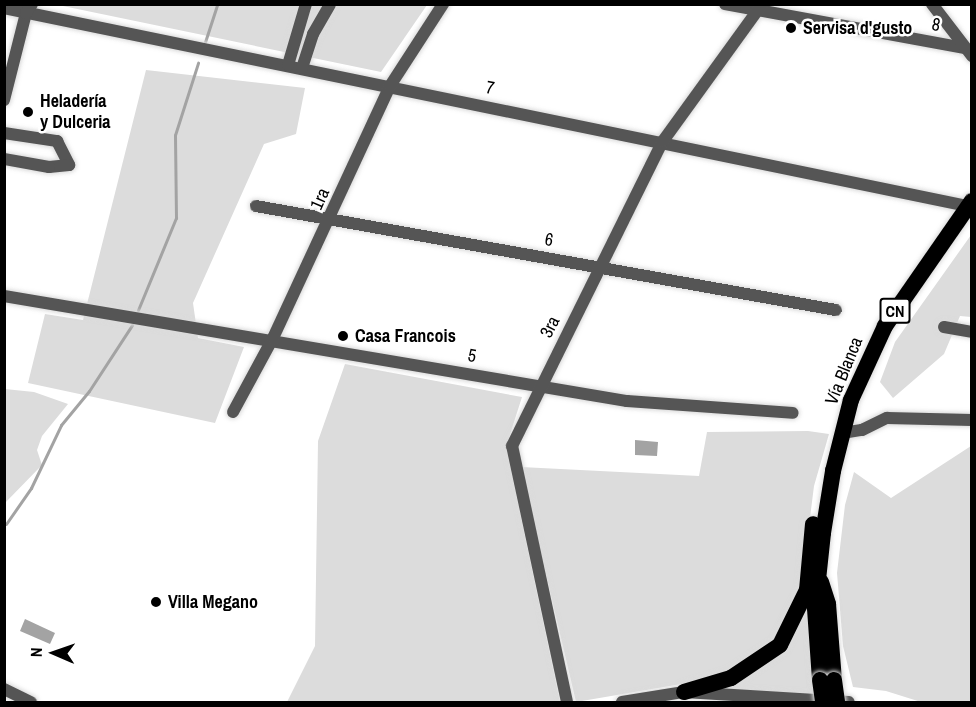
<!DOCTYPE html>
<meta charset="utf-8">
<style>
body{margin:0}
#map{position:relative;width:976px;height:707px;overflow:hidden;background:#fff;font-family:"Archivo Narrow",sans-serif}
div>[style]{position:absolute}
.green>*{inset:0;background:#dcdcdc}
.water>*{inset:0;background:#a3a3a3}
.stream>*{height:3px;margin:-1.5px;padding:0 1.5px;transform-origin:1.5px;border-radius:1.5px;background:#a3a3a3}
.roads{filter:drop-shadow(0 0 2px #dbdbdb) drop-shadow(0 0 2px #dbdbdb)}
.minor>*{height:12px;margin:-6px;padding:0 6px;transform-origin:6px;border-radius:6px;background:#555}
.highway>*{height:16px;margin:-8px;padding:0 8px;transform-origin:8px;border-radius:8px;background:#000}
.bridges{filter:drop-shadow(0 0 2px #dbdbdb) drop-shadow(0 0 2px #dbdbdb)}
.highway-bridge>*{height:16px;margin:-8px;padding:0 8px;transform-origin:8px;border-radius:8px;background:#000}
.dots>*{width:16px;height:16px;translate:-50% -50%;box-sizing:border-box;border:3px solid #fff;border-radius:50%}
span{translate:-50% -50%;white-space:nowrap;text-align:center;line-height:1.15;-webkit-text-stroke:5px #fff;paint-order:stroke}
.shield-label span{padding:2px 4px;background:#fff;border:2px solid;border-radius:4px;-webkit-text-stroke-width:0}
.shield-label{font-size:16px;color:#000;font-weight:700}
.street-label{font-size:18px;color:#000}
.poi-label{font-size:18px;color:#000;font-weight:700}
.left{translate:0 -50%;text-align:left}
.frame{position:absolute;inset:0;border:6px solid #000;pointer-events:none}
.north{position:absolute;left:24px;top:623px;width:60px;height:60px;-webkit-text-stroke:4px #fff;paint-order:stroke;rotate:272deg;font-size:16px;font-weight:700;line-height:24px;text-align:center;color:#000}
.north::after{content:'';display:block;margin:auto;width:21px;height:27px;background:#000;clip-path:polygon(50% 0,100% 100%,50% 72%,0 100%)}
</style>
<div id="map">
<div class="green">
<i style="clip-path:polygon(58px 5px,427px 5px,381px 72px)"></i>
<i style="clip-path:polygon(146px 70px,305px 88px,296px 134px,264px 144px,193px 303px,198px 338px,244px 347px,215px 423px,28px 383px,45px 314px,83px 320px)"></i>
<i style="clip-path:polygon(971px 235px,971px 317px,960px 316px,944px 354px,893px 398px,880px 382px,895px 342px)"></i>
<i style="clip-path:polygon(345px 364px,522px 397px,506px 447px,560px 702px,287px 702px,315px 646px,318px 441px)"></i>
<i style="clip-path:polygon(5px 389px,34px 392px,68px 404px,42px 436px,37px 450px,42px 465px,5px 503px)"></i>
<i style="clip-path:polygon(808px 431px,829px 434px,814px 486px,801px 589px,786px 623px,768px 647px,742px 667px,693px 682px,576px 702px,521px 467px,699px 476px,707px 432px)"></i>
<i style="clip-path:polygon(971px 446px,971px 702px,921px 702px,886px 691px,853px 687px,843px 646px,837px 573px,845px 505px,854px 472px,891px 498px)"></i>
<i style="clip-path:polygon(808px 595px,817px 695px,709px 691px,757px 670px)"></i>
</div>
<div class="water">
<i style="clip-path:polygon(635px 440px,658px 442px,657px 456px,635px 455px)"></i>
<i style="clip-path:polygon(25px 619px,55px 633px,50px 644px,20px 631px)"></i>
</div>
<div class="stream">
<i style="left:205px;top:42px;width:40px;rotate:-72deg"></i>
<i style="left:138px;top:310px;width:100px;rotate:-67.6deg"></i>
<i style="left:176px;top:218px;width:83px;rotate:-90.7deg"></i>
<i style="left:175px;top:135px;width:76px;rotate:-72.3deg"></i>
<i style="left:6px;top:524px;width:44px;rotate:-55.2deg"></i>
<i style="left:31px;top:488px;width:70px;rotate:-64.5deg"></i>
<i style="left:61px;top:425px;width:44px;rotate:-50.5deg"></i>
<i style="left:89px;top:391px;width:79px;rotate:-56.9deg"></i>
</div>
<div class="roads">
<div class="minor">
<i style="left:725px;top:4px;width:244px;rotate:10.4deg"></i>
<i style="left:932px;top:4px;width:66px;rotate:52.4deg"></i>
<i style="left:4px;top:8px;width:984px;rotate:11.61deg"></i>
<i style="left:288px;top:65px;width:64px;rotate:-73.6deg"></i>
<i style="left:302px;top:68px;width:36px;rotate:-72deg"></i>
<i style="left:313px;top:34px;width:34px;rotate:-60deg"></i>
<i style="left:4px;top:100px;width:90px;rotate:-75.8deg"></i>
<i style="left:26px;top:13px;width:11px;rotate:-56deg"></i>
<i style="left:4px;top:133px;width:54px;rotate:8.6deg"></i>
<i style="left:57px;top:141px;width:27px;rotate:63deg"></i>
<i style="left:69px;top:165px;width:20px;rotate:174deg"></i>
<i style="left:49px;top:167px;width:46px;rotate:-169.9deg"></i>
<i style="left:256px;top:206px;width:589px;rotate:10.17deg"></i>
<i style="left:4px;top:296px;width:632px;rotate:9.57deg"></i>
<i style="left:627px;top:401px;width:166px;rotate:4.1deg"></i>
<i style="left:944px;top:327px;width:28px;rotate:10deg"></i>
<i style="left:233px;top:412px;width:84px;rotate:-61.6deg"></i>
<i style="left:273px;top:338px;width:278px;rotate:-65.1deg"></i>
<i style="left:390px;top:86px;width:98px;rotate:-57.1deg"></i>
<i style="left:842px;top:433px;width:20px;rotate:-9deg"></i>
<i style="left:862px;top:430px;width:28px;rotate:-26deg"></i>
<i style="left:887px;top:418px;width:85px;rotate:1.3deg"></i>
<i style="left:4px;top:689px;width:30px;rotate:26deg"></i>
<i style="left:567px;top:702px;width:262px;rotate:-102.1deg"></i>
<i style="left:512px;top:446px;width:340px;rotate:-63.7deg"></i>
<i style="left:663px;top:141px;width:169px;rotate:-54.1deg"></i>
<i style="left:622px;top:702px;width:63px;rotate:-9.2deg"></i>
<i style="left:684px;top:692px;width:165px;rotate:3.5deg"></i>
</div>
<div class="highway">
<i style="left:821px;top:582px;width:23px;rotate:72deg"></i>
<i style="left:828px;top:604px;width:76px;rotate:85.5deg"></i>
<i style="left:820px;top:680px;width:72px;rotate:-94deg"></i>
<i style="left:815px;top:608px;width:75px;rotate:-83.9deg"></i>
<i style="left:823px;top:533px;width:63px;rotate:-80.8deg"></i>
<i style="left:833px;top:471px;width:73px;rotate:-75.8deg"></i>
<i style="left:851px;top:400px;width:81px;rotate:-65.3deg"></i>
<i style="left:885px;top:326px;width:152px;rotate:-55.2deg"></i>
<i style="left:684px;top:692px;width:49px;rotate:-16.6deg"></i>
<i style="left:731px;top:678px;width:59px;rotate:-34deg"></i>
<i style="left:780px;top:645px;width:61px;rotate:-63.9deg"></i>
<i style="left:807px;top:590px;width:66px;rotate:-84.8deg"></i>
</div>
</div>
<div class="bridges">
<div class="highway-bridge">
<i style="left:820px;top:680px;width:22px;rotate:82deg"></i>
<i style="left:834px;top:680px;width:22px;rotate:82deg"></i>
</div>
</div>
<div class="dots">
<i style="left:791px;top:28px;background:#000"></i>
<i style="left:28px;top:112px;background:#000"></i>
<i style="left:343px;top:336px;background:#000"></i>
<i style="left:156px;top:602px;background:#000"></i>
</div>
<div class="shield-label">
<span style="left:895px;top:311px">CN</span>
</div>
<div class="street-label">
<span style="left:936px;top:25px;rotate:10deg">8</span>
<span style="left:490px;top:88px;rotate:11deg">7</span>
<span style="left:320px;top:199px;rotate:-66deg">1ra</span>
<span style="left:549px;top:240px;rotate:10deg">6</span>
<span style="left:550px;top:327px;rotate:-63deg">3ra</span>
<span style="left:472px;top:356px;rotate:10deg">5</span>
<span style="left:844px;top:371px;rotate:-68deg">Vía Blanca</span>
</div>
<div class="poi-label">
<span class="left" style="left:803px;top:28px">Servisa d'gusto</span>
<span class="left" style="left:40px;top:112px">Heladería<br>y Dulceria</span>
<span class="left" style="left:355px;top:336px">Casa Francois</span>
<span class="left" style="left:168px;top:602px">Villa Megano</span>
</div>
<div class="frame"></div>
<div class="north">N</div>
</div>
